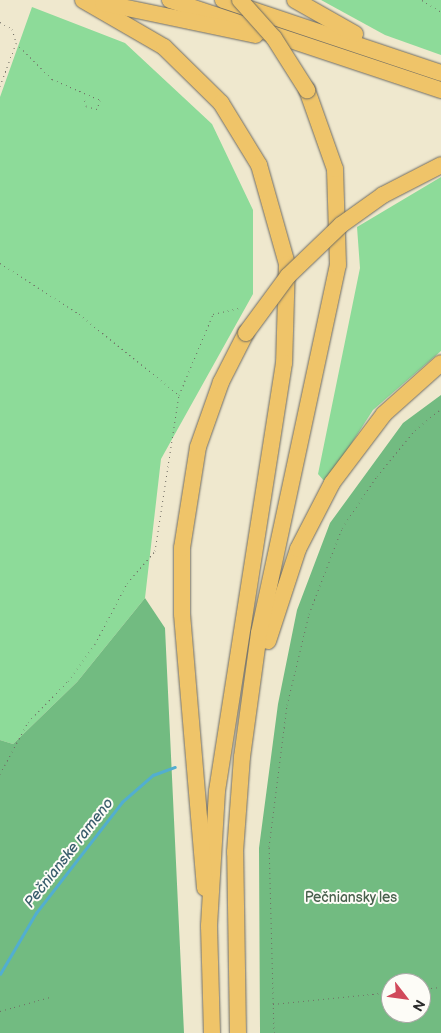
<!DOCTYPE html>
<meta charset="utf-8">
<style>
body{margin:0}
#map{position:relative;width:441px;height:1033px;overflow:hidden;background:#efe8ce;font-family:"Balsamiq Sans",sans-serif}
div>[style]{position:absolute}
.green>*{inset:0;background:#8ddb99}
.forest>*{inset:0;background:#72bb81}
.stream>*{height:2.5px;margin:-1.25px;padding:0 1.25px;transform-origin:1.25px;border-radius:1.25px;background:#52aed0}
.path>*{height:1px;margin-top:-0.5px;transform-origin:0;background:repeating-linear-gradient(90deg,#706d64 0 1px,transparent 0 5px)}
.roads{filter:drop-shadow(0 0 1px #706d64) drop-shadow(0 0 1px #706d64)}
.motorway>*{height:16px;margin:-8px;padding:0 8px;transform-origin:8px;border-radius:8px;background:#efc469}
.bridges{filter:drop-shadow(0 0 1px #706d64) drop-shadow(0 0 1px #706d64)}
.motorway-bridge>*{height:16px;margin:-8px;padding:0 8px;transform-origin:8px;border-radius:8px;background:#efc469}
span{translate:-50% -50%;white-space:nowrap;text-align:center;line-height:1.15;-webkit-text-stroke:4px #fdfcf7;paint-order:stroke}
.park-label{font-size:14px;color:#48604c}
.water-label{font-size:15px;color:#3b5f6d;font-style:italic}
.north{position:absolute;left:381px;top:973px;width:50px;height:50px;box-sizing:border-box;background:#fdfcf7;border:1px solid #a9a8a5;border-radius:50%;rotate:120deg;font-size:14px;font-weight:700;line-height:20px;text-align:center;color:#2b2b2b}
.north::after{content:'';display:block;margin:auto;width:18px;height:22px;background:#d1495b;clip-path:polygon(50% 0,100% 100%,50% 72%,0 100%)}
</style>
<div id="map">
<div class="green">
<i style="clip-path:polygon(321px 0,441px 0,441px 55px,385px 35px)"></i>
<i style="clip-path:polygon(32px 7px,125px 43px,212px 124px,253px 210px,253px 294px,161px 459px,145px 598px,77px 682px,13px 744px,0 740px,0 97px)"></i>
<i style="clip-path:polygon(441px 177px,441px 351px,373px 410px,326px 483px,318px 474px,360px 268px,357px 227px)"></i>
</div>
<div class="forest">
<i style="clip-path:polygon(evenodd,441px 395px,441px 1033px,260px 1033px,259px 848px,278px 704px,297px 610px,330px 523px,403px 423px,441px 395px,391px 983px,421px 983px,421px 1013px,391px 1013px,391px 983px)"></i>
<i style="clip-path:polygon(145px 598px,165px 628px,184px 1033px,0 1033px,0 740px,13px 744px,77px 682px)"></i>
</div>
<div class="stream">
<i style="left:0;top:974px;width:71px;rotate:-59.5deg"></i>
<i style="left:36px;top:913px;width:140px;rotate:-52.2deg"></i>
<i style="left:122px;top:802px;width:41px;rotate:-41.1deg"></i>
<i style="left:153px;top:775px;width:23px;rotate:-20deg"></i>
</div>
<div class="path">
<i style="left:422px;top:0;width:22px;rotate:32deg"></i>
<i style="left:0;top:22px;width:14px;rotate:30deg"></i>
<i style="left:12px;top:29px;width:14px;rotate:73deg"></i>
<i style="left:0;top:86px;width:46px;rotate:-69.6deg"></i>
<i style="left:16px;top:43px;width:51px;rotate:45deg"></i>
<i style="left:52px;top:79px;width:52px;rotate:23.6deg"></i>
<i style="left:100px;top:100px;width:9px;rotate:108deg"></i>
<i style="left:97px;top:109px;width:11px;rotate:-165deg"></i>
<i style="left:86px;top:106px;width:9px;rotate:-103deg"></i>
<i style="left:0;top:263px;width:94px;rotate:32.8deg"></i>
<i style="left:79px;top:314px;width:129px;rotate:39deg"></i>
<i style="left:179px;top:395px;width:88px;rotate:-67.2deg"></i>
<i style="left:213px;top:314px;width:28px;rotate:-13deg"></i>
<i style="left:0;top:774px;width:59px;rotate:-61.7deg"></i>
<i style="left:28px;top:722px;width:57px;rotate:-45.7deg"></i>
<i style="left:68px;top:681px;width:46px;rotate:-53.9deg"></i>
<i style="left:95px;top:644px;width:69px;rotate:-62.3deg"></i>
<i style="left:127px;top:583px;width:43px;rotate:-48.8deg"></i>
<i style="left:155px;top:551px;width:158px;rotate:-81.3deg"></i>
<i style="left:421px;top:989px;width:20px;rotate:-6deg"></i>
<i style="left:273px;top:1004px;width:119px;rotate:-5.8deg"></i>
<i style="left:0;top:1011px;width:52px;rotate:-15.6deg"></i>
<i style="left:274px;top:1033px;width:186px;rotate:-91.5deg"></i>
<i style="left:269px;top:847px;width:143px;rotate:-82.8deg"></i>
<i style="left:287px;top:705px;width:94px;rotate:-76.4deg"></i>
<i style="left:309px;top:614px;width:92px;rotate:-69deg"></i>
<i style="left:342px;top:528px;width:63px;rotate:-56.1deg"></i>
<i style="left:377px;top:476px;width:60px;rotate:-50.4deg"></i>
<i style="left:415px;top:430px;width:33px;rotate:-39deg"></i>
</div>
<div class="roads">
<div class="motorway">
<i style="left:83px;top:0;width:94px;rotate:30.1deg"></i>
<i style="left:164px;top:47px;width:80px;rotate:44.5deg"></i>
<i style="left:221px;top:103px;width:73px;rotate:58.5deg"></i>
<i style="left:259px;top:165px;width:103px;rotate:74.2deg"></i>
<i style="left:287px;top:264px;width:99px;rotate:91.7deg"></i>
<i style="left:284px;top:363px;width:433px;rotate:98.9deg"></i>
<i style="left:217px;top:791px;width:135px;rotate:93.4deg"></i>
<i style="left:209px;top:926px;width:107px;rotate:88.4deg"></i>
<i style="left:170px;top:0;width:286px;rotate:18.4deg"></i>
<i style="left:223px;top:0;width:230px;rotate:18.5deg"></i>
<i style="left:295px;top:0;width:69px;rotate:29.5deg"></i>
<i style="left:103px;top:3px;width:156px;rotate:11.8deg"></i>
<i style="left:268px;top:641px;width:97px;rotate:-71.9deg"></i>
<i style="left:298px;top:549px;width:74px;rotate:-62.7deg"></i>
<i style="left:332px;top:483px;width:86px;rotate:-53deg"></i>
<i style="left:384px;top:414px;width:76px;rotate:-41.8deg"></i>
<i style="left:205px;top:888px;width:275px;rotate:-94.8deg"></i>
<i style="left:182px;top:614px;width:66px;rotate:-90deg"></i>
<i style="left:182px;top:548px;width:102px;rotate:-81deg"></i>
<i style="left:198px;top:447px;width:69px;rotate:-70.5deg"></i>
<i style="left:221px;top:382px;width:55px;rotate:-63deg"></i>
<i style="left:238px;top:1033px;width:181px;rotate:-90.9deg"></i>
<i style="left:235px;top:852px;width:95px;rotate:-85.8deg"></i>
<i style="left:242px;top:757px;width:125px;rotate:-82.2deg"></i>
<i style="left:259px;top:633px;width:376px;rotate:-77.9deg"></i>
<i style="left:338px;top:265px;width:96px;rotate:-91.8deg"></i>
<i style="left:335px;top:169px;width:84px;rotate:-109.5deg"></i>
</div>
</div>
<div class="bridges">
<div class="motorway-bridge">
<i style="left:240px;top:0;width:51px;rotate:48.2deg"></i>
<i style="left:274px;top:38px;width:62px;rotate:57.6deg"></i>
<i style="left:246px;top:333px;width:71px;rotate:-53.6deg"></i>
<i style="left:288px;top:276px;width:74px;rotate:-43.9deg"></i>
<i style="left:341px;top:225px;width:52px;rotate:-35.5deg"></i>
<i style="left:383px;top:195px;width:65px;rotate:-27.3deg"></i>
</div>
</div>
<div class="park-label">
<span style="left:351px;top:898px">Pečniansky les</span>
</div>
<div class="water-label">
<span style="left:69px;top:853px;rotate:-52deg">Pečnianske rameno</span>
</div>
<div class="north">N</div>
</div>
